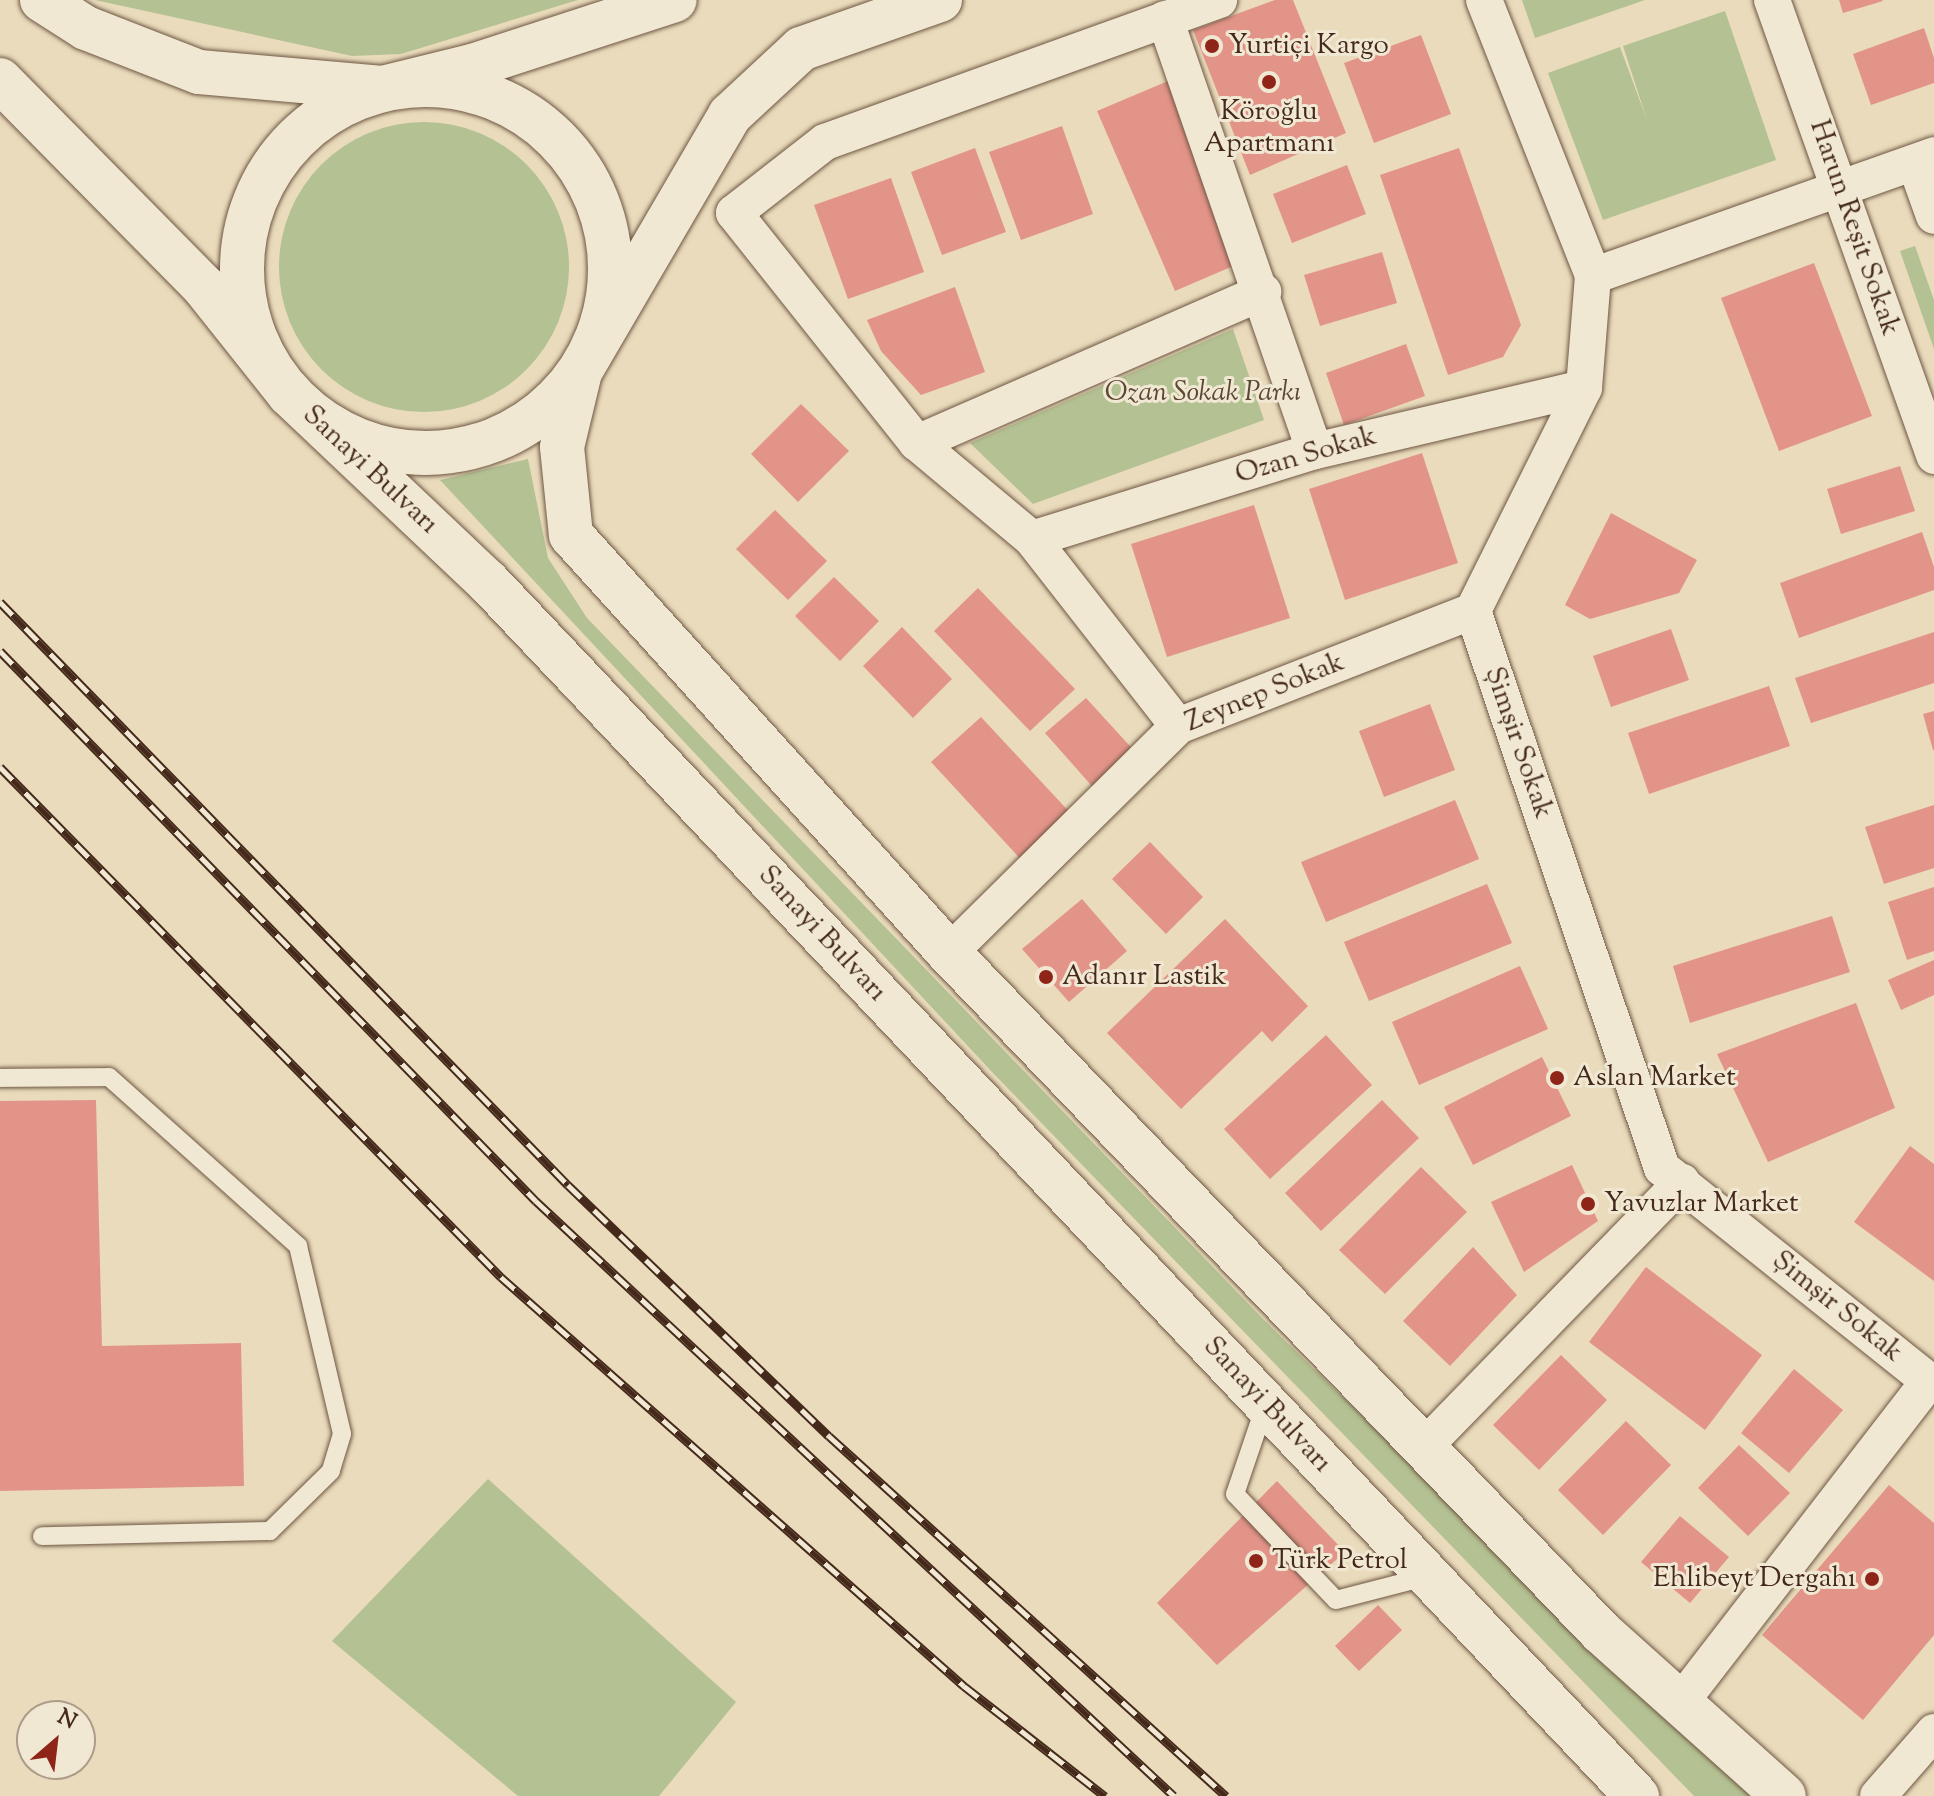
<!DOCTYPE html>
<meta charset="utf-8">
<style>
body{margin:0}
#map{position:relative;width:1934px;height:1796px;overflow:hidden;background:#e9dbbb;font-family:"Sorts Mill Goudy",serif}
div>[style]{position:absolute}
.green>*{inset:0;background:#b4c192}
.round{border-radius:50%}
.building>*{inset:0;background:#e39488}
.roads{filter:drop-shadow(0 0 2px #6e5643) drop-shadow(0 0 2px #6e5643)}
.lane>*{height:18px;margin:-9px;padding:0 9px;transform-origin:9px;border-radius:9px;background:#f1e8d3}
.street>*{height:36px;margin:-18px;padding:0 18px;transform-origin:18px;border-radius:18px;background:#f1e8d3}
.secondary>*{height:44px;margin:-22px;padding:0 22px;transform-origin:22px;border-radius:22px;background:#f1e8d3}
.secondary>.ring{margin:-22px;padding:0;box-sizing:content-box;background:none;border:44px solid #f1e8d3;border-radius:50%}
.rail>*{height:9px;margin-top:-4.5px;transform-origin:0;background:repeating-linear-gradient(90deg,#f1e8d3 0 18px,#452a1b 0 36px);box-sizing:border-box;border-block:2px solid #452a1b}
.dots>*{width:22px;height:22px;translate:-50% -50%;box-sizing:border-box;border:4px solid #f1e8d3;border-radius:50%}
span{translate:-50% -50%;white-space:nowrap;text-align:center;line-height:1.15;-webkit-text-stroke:6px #f1e8d3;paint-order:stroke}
.poi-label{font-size:28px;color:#452a1b}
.left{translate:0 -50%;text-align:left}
.right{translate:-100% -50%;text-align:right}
.street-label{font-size:28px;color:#452a1b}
.park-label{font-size:28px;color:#5b4833;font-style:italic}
.north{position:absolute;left:16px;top:1700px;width:80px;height:80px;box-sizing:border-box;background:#f1e8d3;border:2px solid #ac9c89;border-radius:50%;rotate:28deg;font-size:22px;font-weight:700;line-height:32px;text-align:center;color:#452a1b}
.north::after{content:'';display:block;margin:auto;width:28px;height:36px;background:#8f2418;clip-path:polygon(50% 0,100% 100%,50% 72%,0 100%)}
</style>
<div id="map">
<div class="green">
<i style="clip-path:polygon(95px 0,578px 0,401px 54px,352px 56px)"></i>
<i style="clip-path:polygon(1522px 0,1645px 0,1535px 38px)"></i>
<i style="clip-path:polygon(1725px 11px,1776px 160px,1603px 220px,1548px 73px,1620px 47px,1647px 120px,1623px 46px)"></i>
<i class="round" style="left:279px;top:122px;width:290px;height:290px"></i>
<i style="clip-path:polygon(1915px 246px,1934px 300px,1934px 349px,1900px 251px)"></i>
<i style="clip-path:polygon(1233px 329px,1264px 420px,1033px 504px,970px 443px)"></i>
<i style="clip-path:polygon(528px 459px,548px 558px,587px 618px,1264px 1320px,1750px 1796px,1694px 1796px,993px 1073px,440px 480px)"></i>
<i style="clip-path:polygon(488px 1479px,736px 1702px,659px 1796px,518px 1796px,332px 1641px)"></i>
</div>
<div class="building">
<i style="clip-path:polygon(1275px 0,1293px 0,1346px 133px,1250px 175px,1193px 30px)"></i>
<i style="clip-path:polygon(1839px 0,1882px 0,1883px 1px,1843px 13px)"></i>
<i style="clip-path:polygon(1924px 28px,1934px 58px,1934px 83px,1871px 105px,1853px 54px)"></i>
<i style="clip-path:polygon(1421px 35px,1451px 114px,1374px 143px,1344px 63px)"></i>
<i style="clip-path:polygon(1168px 81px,1247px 260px,1175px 291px,1097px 111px)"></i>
<i style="clip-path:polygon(1062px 126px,1093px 214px,1021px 240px,989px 152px)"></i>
<i style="clip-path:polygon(975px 148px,1006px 232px,942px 255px,911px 172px)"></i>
<i style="clip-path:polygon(1459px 148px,1521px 325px,1503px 357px,1448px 375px,1380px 175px)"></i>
<i style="clip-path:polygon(1347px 165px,1366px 214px,1292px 243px,1273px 194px)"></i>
<i style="clip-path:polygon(891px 178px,924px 272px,848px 299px,814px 205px)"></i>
<i style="clip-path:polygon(1382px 252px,1397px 303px,1320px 326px,1304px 275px)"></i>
<i style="clip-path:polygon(1814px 263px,1872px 416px,1779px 451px,1721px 298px)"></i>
<i style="clip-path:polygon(955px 287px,985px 372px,921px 395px,881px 351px,867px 320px)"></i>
<i style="clip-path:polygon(1406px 344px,1425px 396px,1344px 425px,1326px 373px)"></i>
<i style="clip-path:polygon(801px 404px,849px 451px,798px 502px,751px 454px)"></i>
<i style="clip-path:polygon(1422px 453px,1458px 563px,1345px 600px,1309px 489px)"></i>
<i style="clip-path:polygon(1900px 466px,1915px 511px,1841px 534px,1827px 489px)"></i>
<i style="clip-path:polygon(1254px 505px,1290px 618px,1167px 657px,1131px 544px)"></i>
<i style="clip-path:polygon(775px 510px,827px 561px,788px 600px,736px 549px)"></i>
<i style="clip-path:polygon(1611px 513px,1697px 560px,1679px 593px,1590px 619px,1565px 605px)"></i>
<i style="clip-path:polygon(1922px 532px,1934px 567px,1934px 590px,1799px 638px,1780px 583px)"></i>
<i style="clip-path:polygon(834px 577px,879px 621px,840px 661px,795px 616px)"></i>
<i style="clip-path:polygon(978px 588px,1075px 689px,1030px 731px,934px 631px)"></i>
<i style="clip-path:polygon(902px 627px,952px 679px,913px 718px,863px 666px)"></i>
<i style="clip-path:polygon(1671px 629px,1689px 680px,1611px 707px,1593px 656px)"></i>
<i style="clip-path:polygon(1934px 632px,1934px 683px,1811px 723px,1795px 678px)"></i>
<i style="clip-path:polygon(1769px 686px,1790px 746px,1649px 794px,1628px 733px)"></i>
<i style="clip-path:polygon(1086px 698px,1139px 756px,1098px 793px,1045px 733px)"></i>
<i style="clip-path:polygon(1430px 704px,1455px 770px,1384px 797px,1359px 731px)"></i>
<i style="clip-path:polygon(1934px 711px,1934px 750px,1933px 750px,1923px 714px)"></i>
<i style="clip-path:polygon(981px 717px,1076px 819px,1026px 865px,931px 762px)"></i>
<i style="clip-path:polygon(1455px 800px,1479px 859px,1326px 922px,1301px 862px)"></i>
<i style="clip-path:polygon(1934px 805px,1934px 868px,1884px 884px,1865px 827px)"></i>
<i style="clip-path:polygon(1150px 842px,1203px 897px,1166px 934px,1112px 879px)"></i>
<i style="clip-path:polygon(1487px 884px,1512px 943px,1369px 1001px,1344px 942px)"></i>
<i style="clip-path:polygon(1934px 887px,1934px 951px,1907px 960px,1888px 902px)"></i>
<i style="clip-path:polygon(1082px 899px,1127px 951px,1069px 1002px,1022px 949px)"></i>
<i style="clip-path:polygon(1832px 916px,1850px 972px,1690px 1023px,1673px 966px)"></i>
<i style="clip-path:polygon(1225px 919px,1308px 1006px,1272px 1042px,1262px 1031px,1181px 1109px,1107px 1033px)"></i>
<i style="clip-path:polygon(1934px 960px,1934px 995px,1901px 1010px,1888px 980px)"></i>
<i style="clip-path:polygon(1520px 966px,1548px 1029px,1419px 1085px,1392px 1022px)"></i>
<i style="clip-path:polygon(1856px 1003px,1895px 1108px,1768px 1162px,1717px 1054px)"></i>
<i style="clip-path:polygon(1326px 1035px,1372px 1085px,1270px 1179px,1224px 1129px)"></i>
<i style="clip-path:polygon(1542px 1057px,1571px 1116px,1473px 1165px,1444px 1107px)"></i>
<i style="clip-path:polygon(96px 1100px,102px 1346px,241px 1343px,244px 1486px,0 1491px,0 1101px)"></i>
<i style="clip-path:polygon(1382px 1100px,1419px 1138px,1321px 1231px,1285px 1193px)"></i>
<i style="clip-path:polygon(1910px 1146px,1934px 1164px,1934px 1281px,1854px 1222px)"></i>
<i style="clip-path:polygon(1572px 1165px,1598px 1221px,1524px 1272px,1491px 1202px)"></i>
<i style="clip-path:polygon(1421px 1167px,1467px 1212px,1385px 1294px,1339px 1250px)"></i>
<i style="clip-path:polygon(1473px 1247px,1517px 1295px,1450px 1366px,1403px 1321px)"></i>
<i style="clip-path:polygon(1646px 1267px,1762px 1355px,1705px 1430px,1589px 1342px)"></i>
<i style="clip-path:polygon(1561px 1355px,1607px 1400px,1539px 1470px,1493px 1425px)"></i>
<i style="clip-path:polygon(1794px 1369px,1843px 1410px,1789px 1473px,1741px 1433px)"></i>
<i style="clip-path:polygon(1626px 1421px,1671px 1465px,1603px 1535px,1558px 1490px)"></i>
<i style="clip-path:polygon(1739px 1445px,1790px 1493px,1748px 1536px,1698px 1488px)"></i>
<i style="clip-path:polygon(1277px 1481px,1345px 1552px,1217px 1665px,1157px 1603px)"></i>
<i style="clip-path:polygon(1889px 1485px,1934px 1523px,1934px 1635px,1863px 1720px,1762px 1635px)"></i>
<i style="clip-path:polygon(1680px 1516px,1729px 1557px,1690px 1603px,1641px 1562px)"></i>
<i style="clip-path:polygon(1378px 1605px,1402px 1630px,1359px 1671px,1335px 1646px)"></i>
</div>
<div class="roads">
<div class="lane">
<i style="left:0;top:1078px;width:109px;rotate:-0.5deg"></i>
<i style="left:109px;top:1077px;width:254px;rotate:41.8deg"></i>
<i style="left:298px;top:1246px;width:193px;rotate:76.8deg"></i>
<i style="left:342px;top:1434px;width:39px;rotate:107deg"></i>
<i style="left:331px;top:1471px;width:86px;rotate:135.5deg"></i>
<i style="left:270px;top:1531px;width:228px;rotate:178.7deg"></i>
<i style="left:1265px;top:1406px;width:93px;rotate:108.8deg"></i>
<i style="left:1235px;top:1494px;width:146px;rotate:46.4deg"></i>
<i style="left:1336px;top:1600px;width:92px;rotate:-14.5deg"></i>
</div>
<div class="street">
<i style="left:1484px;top:0;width:297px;rotate:68.4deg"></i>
<i style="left:1593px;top:276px;width:112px;rotate:94.6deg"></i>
<i style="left:1584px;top:388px;width:249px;rotate:116.5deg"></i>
<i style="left:1473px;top:611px;width:588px;rotate:71.26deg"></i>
<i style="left:1662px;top:1168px;width:348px;rotate:38.6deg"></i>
<i style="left:1772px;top:0;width:484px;rotate:70.4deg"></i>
<i style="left:1165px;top:19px;width:457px;rotate:70.9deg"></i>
<i style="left:1915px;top:163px;width:56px;rotate:70.3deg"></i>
<i style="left:1593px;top:276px;width:362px;rotate:-19.5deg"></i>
<i style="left:917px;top:443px;width:378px;rotate:-23.6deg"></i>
<i style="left:1032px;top:539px;width:296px;rotate:-17.3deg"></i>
<i style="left:1315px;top:451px;width:276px;rotate:-13.2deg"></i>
<i style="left:1178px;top:726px;width:237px;rotate:-128deg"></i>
<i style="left:1032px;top:539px;width:150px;rotate:-140.1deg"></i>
<i style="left:917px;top:443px;width:294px;rotate:-128.5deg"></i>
<i style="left:734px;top:213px;width:115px;rotate:-38deg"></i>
<i style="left:825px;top:142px;width:419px;rotate:-19.8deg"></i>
<i style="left:949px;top:953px;width:322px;rotate:-44.7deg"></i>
<i style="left:1178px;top:726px;width:317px;rotate:-21.3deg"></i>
<i style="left:1424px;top:1447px;width:370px;rotate:-45.8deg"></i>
<i style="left:1680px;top:1703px;width:407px;rotate:-52.3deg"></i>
<i style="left:1878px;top:1796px;width:85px;rotate:-48.8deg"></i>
</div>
<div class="secondary">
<i style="left:42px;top:0;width:52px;rotate:32.5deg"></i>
<i style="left:86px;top:28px;width:121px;rotate:21.3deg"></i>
<i style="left:199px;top:72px;width:184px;rotate:5deg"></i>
<i style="left:382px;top:88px;width:93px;rotate:-13.7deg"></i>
<i style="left:472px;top:66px;width:213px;rotate:-18deg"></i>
<i style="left:940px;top:0;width:147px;rotate:160.6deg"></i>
<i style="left:801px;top:49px;width:97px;rotate:137.1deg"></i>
<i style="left:730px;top:115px;width:298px;rotate:120.3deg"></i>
<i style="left:580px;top:372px;width:77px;rotate:103.5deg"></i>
<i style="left:562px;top:447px;width:88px;rotate:84.2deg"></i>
<i style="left:571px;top:535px;width:564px;rotate:47.88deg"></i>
<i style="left:949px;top:953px;width:940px;rotate:46.16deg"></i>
<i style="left:1600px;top:1631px;width:247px;rotate:41.9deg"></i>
<i style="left:0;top:80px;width:291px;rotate:45.4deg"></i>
<i style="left:204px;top:287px;width:137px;rotate:51.5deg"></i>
<i style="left:289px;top:394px;width:274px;rotate:43.4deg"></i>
<i style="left:488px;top:582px;width:1672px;rotate:46.58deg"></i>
<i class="ring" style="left:242px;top:85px;width:324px;height:324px"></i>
</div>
</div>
<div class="rail">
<i style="left:0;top:602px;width:814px;rotate:45.75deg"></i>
<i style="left:568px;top:1185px;width:362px;rotate:43.9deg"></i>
<i style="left:829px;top:1436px;width:536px;rotate:42.2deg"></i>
<i style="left:0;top:651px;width:768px;rotate:45.74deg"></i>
<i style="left:536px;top:1201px;width:872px;rotate:43deg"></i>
<i style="left:0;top:767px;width:715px;rotate:45.51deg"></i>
<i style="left:501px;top:1277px;width:618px;rotate:41.46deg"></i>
<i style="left:964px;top:1686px;width:179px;rotate:38deg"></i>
</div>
<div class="dots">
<i style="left:1212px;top:46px;background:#8f2418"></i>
<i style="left:1269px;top:82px;background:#8f2418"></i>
<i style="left:1046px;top:977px;background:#8f2418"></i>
<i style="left:1557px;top:1078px;background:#8f2418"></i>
<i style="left:1588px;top:1204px;background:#8f2418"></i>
<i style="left:1256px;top:1561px;background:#8f2418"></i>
<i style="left:1872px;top:1579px;background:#8f2418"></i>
</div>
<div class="poi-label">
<span class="left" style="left:1228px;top:46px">Yurtiçi Kargo</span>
<span style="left:1269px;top:128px">Köroğlu<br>Apartmanı</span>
<span class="left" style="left:1062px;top:977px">Adanır Lastik</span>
<span class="left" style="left:1573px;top:1078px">Aslan Market</span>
<span class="left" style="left:1604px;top:1204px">Yavuzlar Market</span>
<span class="left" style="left:1272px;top:1561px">Türk Petrol</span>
<span class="right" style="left:1856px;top:1579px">Ehlibeyt Dergahı</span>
</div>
<div class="street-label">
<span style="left:1854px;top:228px;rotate:71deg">Harun Reşit Sokak</span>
<span style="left:1306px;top:456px;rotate:-16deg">Ozan Sokak</span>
<span style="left:370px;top:470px;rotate:43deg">Sanayi Bulvarı</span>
<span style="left:1265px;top:693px;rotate:-22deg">Zeynep Sokak</span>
<span style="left:1518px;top:743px;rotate:71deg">Şimşir Sokak</span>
<span style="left:822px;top:934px;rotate:47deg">Sanayi Bulvarı</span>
<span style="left:1837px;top:1307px;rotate:39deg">Şimşir Sokak</span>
<span style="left:1267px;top:1405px;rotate:47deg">Sanayi Bulvarı</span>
</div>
<div class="park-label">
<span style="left:1203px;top:393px">Ozan Sokak Parkı</span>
</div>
<div class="north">N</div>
</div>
